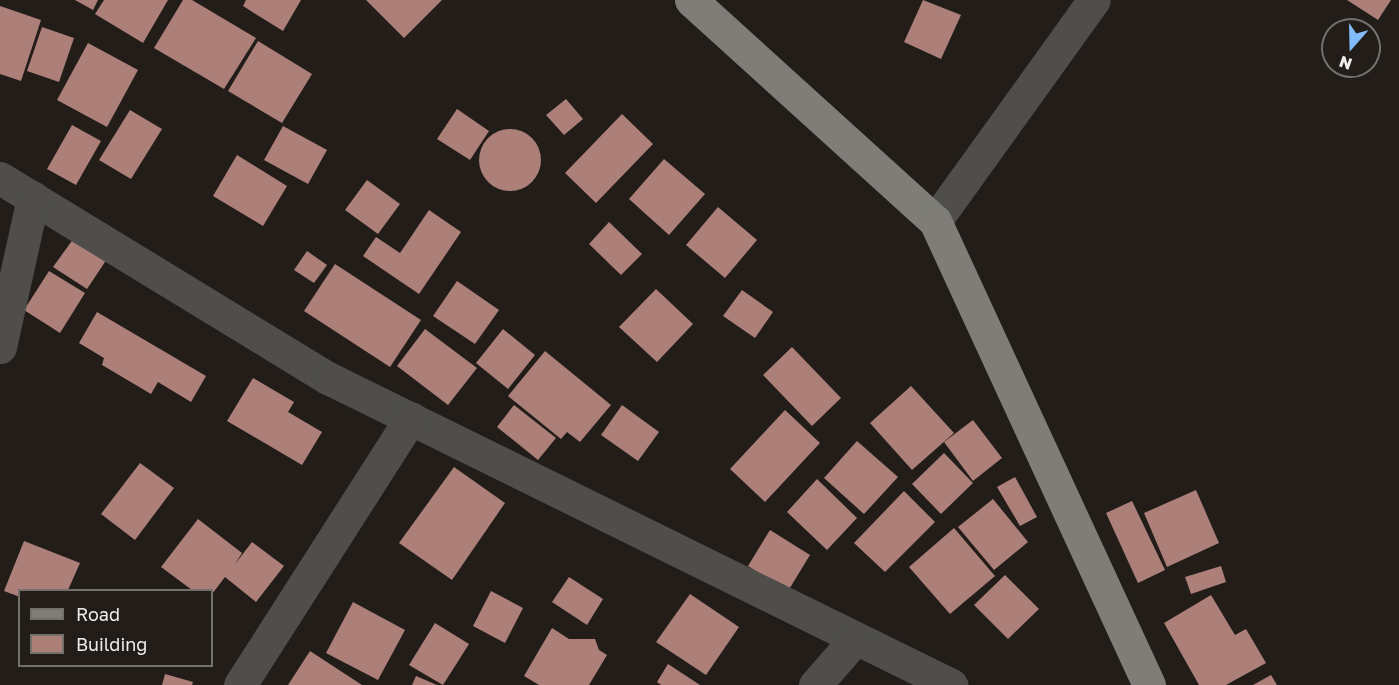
<!DOCTYPE html>
<style>
body{margin:0}
#map{position:relative;width:1399px;height:685px;overflow:hidden;background:#221d19;font-family:"Golos Text",sans-serif}
div>[style]{position:absolute}
.building>*{inset:0;background:#ad7f79}
.round{border-radius:50%}
.minor>*{height:33px;margin:-16.5px;padding:0 16.5px;transform-origin:16.5px;border-radius:16.5px;background:#4f4e4b}
.major>*{height:33px;margin:-16.5px;padding:0 16.5px;transform-origin:16.5px;border-radius:16.5px;background:#7e7d77}
span{translate:-50% -50%;white-space:nowrap;text-align:center;line-height:1.15;-webkit-text-stroke:6px #221d19;paint-order:stroke}
.legend{position:absolute;left:18px;top:589px;width:195px;height:78px;box-sizing:border-box;background:#221d19;border:2px solid #74706c;margin:0;padding:8px 10px;list-style:none;font-size:18px;color:#efece9}
.legend li{display:flex;align-items:center;gap:12px;height:30px}
.legend b{width:30px;border:2px solid #74706c}
.north{position:absolute;left:1321px;top:18px;width:60px;height:60px;box-sizing:border-box;background:#221d19;border:2px solid #74706c;border-radius:50%;rotate:200deg;font-size:16px;font-weight:700;line-height:24px;text-align:center;color:#efece9}
.north::after{content:'';display:block;margin:auto;width:21px;height:27px;background:#82bcfa;clip-path:polygon(50% 0,100% 100%,50% 72%,0 100%)}
</style>
<div id="map">
<div class="building">
<i style="clip-path:polygon(75px 0,98px 0,93px 10px)"></i>
<i style="clip-path:polygon(104px 0,168px 0,143px 43px,95px 14px)"></i>
<i style="clip-path:polygon(183px 0,192px 0,256px 38px,224px 89px,154px 48px)"></i>
<i style="clip-path:polygon(246px 0,301px 0,283px 31px,243px 6px)"></i>
<i style="clip-path:polygon(366px 0,442px 0,404px 38px)"></i>
<i style="clip-path:polygon(923px 0,961px 15px,941px 59px,904px 42px)"></i>
<i style="clip-path:polygon(1347px 0,1391px 0,1378px 20px)"></i>
<i style="clip-path:polygon(0 6px,41px 20px,21px 81px,0 74px)"></i>
<i style="clip-path:polygon(42px 27px,74px 38px,59px 82px,27px 71px)"></i>
<i style="clip-path:polygon(258px 41px,312px 74px,282px 123px,228px 91px)"></i>
<i style="clip-path:polygon(88px 43px,138px 70px,107px 127px,57px 100px)"></i>
<i style="clip-path:polygon(566px 99px,583px 119px,564px 135px,546px 115px)"></i>
<i style="clip-path:polygon(457px 109px,489px 131px,470px 160px,437px 139px)"></i>
<i style="clip-path:polygon(130px 110px,162px 129px,131px 179px,99px 160px)"></i>
<i style="clip-path:polygon(622px 114px,653px 144px,596px 203px,565px 173px)"></i>
<i style="clip-path:polygon(72px 125px,101px 141px,76px 185px,47px 169px)"></i>
<i style="clip-path:polygon(283px 126px,327px 150px,308px 184px,264px 160px)"></i>
<i class="round" style="left:479px;top:129px;width:62px;height:62px"></i>
<i style="clip-path:polygon(237px 155px,287px 186px,263px 226px,213px 196px)"></i>
<i style="clip-path:polygon(664px 159px,705px 194px,669px 235px,629px 199px)"></i>
<i style="clip-path:polygon(367px 180px,400px 204px,378px 234px,345px 210px)"></i>
<i style="clip-path:polygon(718px 207px,757px 240px,725px 278px,686px 245px)"></i>
<i style="clip-path:polygon(429px 210px,461px 232px,419px 294px,363px 256px,376px 237px,400px 253px)"></i>
<i style="clip-path:polygon(609px 222px,642px 254px,621px 275px,589px 244px)"></i>
<i style="clip-path:polygon(74px 238px,107px 259px,87px 289px,53px 267px)"></i>
<i style="clip-path:polygon(307px 251px,327px 265px,314px 283px,294px 270px)"></i>
<i style="clip-path:polygon(335px 264px,421px 320px,390px 367px,304px 311px)"></i>
<i style="clip-path:polygon(49px 271px,85px 293px,60px 333px,24px 310px)"></i>
<i style="clip-path:polygon(457px 281px,499px 310px,475px 344px,433px 316px)"></i>
<i style="clip-path:polygon(656px 289px,693px 324px,657px 362px,619px 327px)"></i>
<i style="clip-path:polygon(742px 290px,773px 312px,755px 338px,723px 316px)"></i>
<i style="clip-path:polygon(97px 312px,206px 376px,191px 402px,158px 382px,151px 394px,102px 365px,104px 358px,79px 343px)"></i>
<i style="clip-path:polygon(425px 329px,477px 368px,448px 405px,397px 366px)"></i>
<i style="clip-path:polygon(503px 329px,535px 355px,508px 389px,476px 363px)"></i>
<i style="clip-path:polygon(792px 347px,841px 398px,812px 426px,763px 375px)"></i>
<i style="clip-path:polygon(545px 351px,611px 405px,580px 442px,567px 432px,561px 439px,508px 396px)"></i>
<i style="clip-path:polygon(253px 378px,294px 402px,288px 412px,322px 432px,302px 465px,227px 421px)"></i>
<i style="clip-path:polygon(911px 386px,954px 433px,912px 470px,870px 423px)"></i>
<i style="clip-path:polygon(514px 405px,556px 438px,538px 460px,497px 427px)"></i>
<i style="clip-path:polygon(622px 405px,659px 432px,638px 461px,601px 435px)"></i>
<i style="clip-path:polygon(785px 410px,820px 443px,765px 502px,730px 469px)"></i>
<i style="clip-path:polygon(973px 420px,1002px 458px,973px 481px,944px 442px)"></i>
<i style="clip-path:polygon(857px 441px,898px 477px,864px 514px,824px 478px)"></i>
<i style="clip-path:polygon(944px 453px,973px 483px,941px 514px,912px 484px)"></i>
<i style="clip-path:polygon(140px 463px,174px 488px,135px 540px,101px 514px)"></i>
<i style="clip-path:polygon(454px 467px,505px 503px,452px 580px,399px 543px)"></i>
<i style="clip-path:polygon(1015px 477px,1037px 517px,1020px 526px,997px 487px)"></i>
<i style="clip-path:polygon(817px 479px,857px 518px,827px 550px,787px 512px)"></i>
<i style="clip-path:polygon(1196px 490px,1219px 543px,1167px 567px,1144px 513px)"></i>
<i style="clip-path:polygon(904px 491px,935px 522px,885px 572px,854px 543px)"></i>
<i style="clip-path:polygon(993px 499px,1028px 542px,994px 570px,958px 527px)"></i>
<i style="clip-path:polygon(1132px 501px,1165px 570px,1138px 583px,1106px 513px)"></i>
<i style="clip-path:polygon(198px 519px,242px 553px,235px 564px,252px 542px,284px 566px,256px 602px,225px 577px,212px 594px,212px 590px,192px 590px,161px 567px)"></i>
<i style="clip-path:polygon(954px 528px,995px 576px,950px 614px,909px 567px)"></i>
<i style="clip-path:polygon(770px 530px,810px 555px,788px 591px,748px 566px)"></i>
<i style="clip-path:polygon(24px 541px,80px 563px,68px 590px,20px 590px,20px 597px,4px 591px)"></i>
<i style="clip-path:polygon(1221px 566px,1226px 582px,1191px 594px,1185px 577px)"></i>
<i style="clip-path:polygon(1005px 575px,1039px 609px,1008px 639px,974px 605px)"></i>
<i style="clip-path:polygon(569px 577px,603px 599px,587px 625px,552px 602px)"></i>
<i style="clip-path:polygon(491px 591px,523px 608px,505px 643px,473px 626px)"></i>
<i style="clip-path:polygon(690px 594px,739px 627px,706px 675px,656px 642px)"></i>
<i style="clip-path:polygon(1211px 595px,1235px 635px,1246px 629px,1266px 663px,1226px 685px,1199px 685px,1164px 623px)"></i>
<i style="clip-path:polygon(353px 602px,405px 630px,378px 680px,326px 653px)"></i>
<i style="clip-path:polygon(435px 623px,469px 644px,443px 685px,409px 665px)"></i>
<i style="clip-path:polygon(552px 628px,569px 639px,595px 639px,599px 650px,607px 655px,589px 685px,539px 685px,524px 676px)"></i>
<i style="clip-path:polygon(310px 651px,362px 685px,288px 685px)"></i>
<i style="clip-path:polygon(668px 664px,700px 685px,661px 685px,657px 682px)"></i>
<i style="clip-path:polygon(165px 674px,193px 682px,192px 685px,162px 685px)"></i>
<i style="clip-path:polygon(1271px 675px,1277px 685px,1253px 685px)"></i>
<i style="clip-path:polygon(416px 676px,437px 685px,412px 685px)"></i>
</div>
<div class="minor">
<i style="left:0;top:178px;width:384px;rotate:31.4deg"></i>
<i style="left:328px;top:378px;width:695px;rotate:26.23deg"></i>
<i style="left:935px;top:221px;width:272px;rotate:-54.3deg"></i>
<i style="left:0;top:347px;width:153px;rotate:-77.5deg"></i>
<i style="left:240px;top:685px;width:317px;rotate:-57.4deg"></i>
<i style="left:815px;top:685px;width:62px;rotate:-48.9deg"></i>
</div>
<div class="major">
<i style="left:691px;top:0;width:329px;rotate:42.2deg"></i>
<i style="left:935px;top:221px;width:511px;rotate:65.24deg"></i>
</div>
<ul class="legend">
<li><b style="height:8px;background:#7e7d77"></b>Road</li>
<li><b style="height:16px;background:#ad7f79"></b>Building</li>
</ul>
<div class="north">N</div>
</div>
